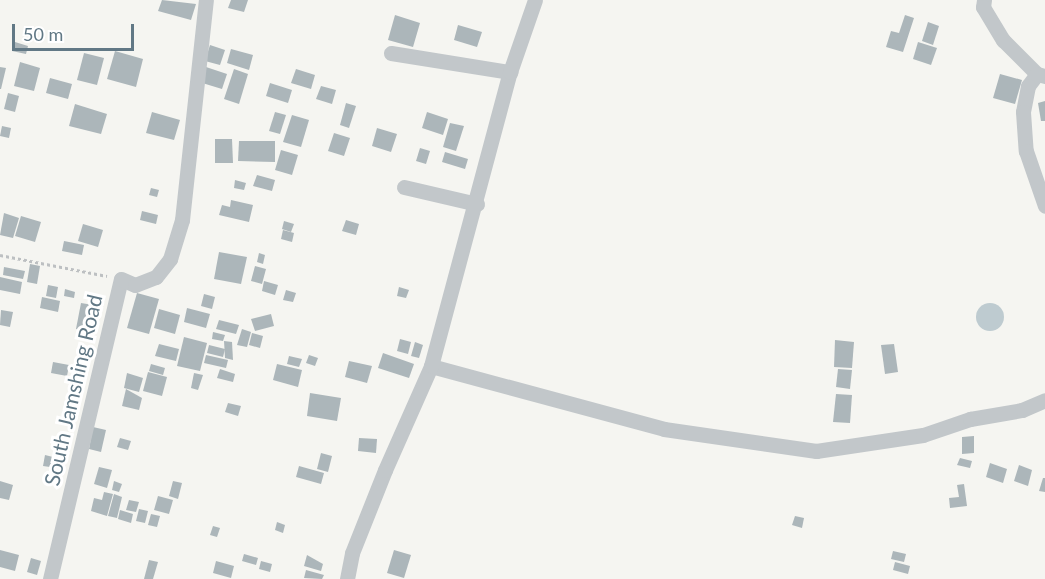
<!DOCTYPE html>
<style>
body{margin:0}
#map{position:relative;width:1045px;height:579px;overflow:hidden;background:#f5f5f1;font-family:Lato,sans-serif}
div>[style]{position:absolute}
.water>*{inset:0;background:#becbd0}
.round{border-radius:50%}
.building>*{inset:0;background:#acb6ba}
.path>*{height:3px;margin-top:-1.5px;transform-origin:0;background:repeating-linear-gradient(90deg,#bdc0c2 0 3px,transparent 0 6px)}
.street>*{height:15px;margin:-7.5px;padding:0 7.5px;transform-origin:7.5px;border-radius:7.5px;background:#c2c7ca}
span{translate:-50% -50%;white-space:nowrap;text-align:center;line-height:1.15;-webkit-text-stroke:6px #fff;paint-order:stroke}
.street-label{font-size:21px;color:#617885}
.scale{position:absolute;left:12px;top:24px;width:122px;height:27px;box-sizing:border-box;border:3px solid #617885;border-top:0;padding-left:8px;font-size:18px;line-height:21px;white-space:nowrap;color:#617885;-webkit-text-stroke:4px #fff;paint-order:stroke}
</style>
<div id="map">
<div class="water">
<i class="round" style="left:976px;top:303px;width:28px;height:28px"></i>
</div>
<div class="building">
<i style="clip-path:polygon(162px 0,196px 4px,191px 20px,158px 11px)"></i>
<i style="clip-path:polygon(231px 0,248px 0,244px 12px,228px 8px)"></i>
<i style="clip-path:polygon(395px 15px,420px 23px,413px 47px,388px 40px)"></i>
<i style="clip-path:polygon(905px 15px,914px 18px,903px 52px,886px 47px,891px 31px,899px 33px)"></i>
<i style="clip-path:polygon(928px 22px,939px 26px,933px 45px,922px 41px)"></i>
<i style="clip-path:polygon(458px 25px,482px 32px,477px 47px,454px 40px)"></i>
<i style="clip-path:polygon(15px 42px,28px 46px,26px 54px,12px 51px)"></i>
<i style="clip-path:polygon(918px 42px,937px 48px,931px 65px,913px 59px)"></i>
<i style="clip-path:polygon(210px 45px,225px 50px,220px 65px,205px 61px)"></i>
<i style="clip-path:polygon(231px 49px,253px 55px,249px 70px,227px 63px)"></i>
<i style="clip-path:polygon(115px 51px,143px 59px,136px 87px,107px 79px)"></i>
<i style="clip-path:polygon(84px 53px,104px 58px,97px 85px,77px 80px)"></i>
<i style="clip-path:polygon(20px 62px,40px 68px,34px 91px,14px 86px)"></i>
<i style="clip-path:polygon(203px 66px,227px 74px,222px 89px,199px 82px)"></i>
<i style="clip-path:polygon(0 67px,6px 68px,1px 89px,0 89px)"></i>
<i style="clip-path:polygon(234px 69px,248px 74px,239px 104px,224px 99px)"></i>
<i style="clip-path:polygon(296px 69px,315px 75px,311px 89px,291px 83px)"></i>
<i style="clip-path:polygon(1000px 74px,1022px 80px,1015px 104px,993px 98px)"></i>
<i style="clip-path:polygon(50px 78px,72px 84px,68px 99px,46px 93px)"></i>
<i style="clip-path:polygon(270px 83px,292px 90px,288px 103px,266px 96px)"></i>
<i style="clip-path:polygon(321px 86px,336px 90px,332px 104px,316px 99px)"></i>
<i style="clip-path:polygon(8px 93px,19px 96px,15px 112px,4px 109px)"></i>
<i style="clip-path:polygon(1045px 101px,1045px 121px,1041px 121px,1038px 103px)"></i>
<i style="clip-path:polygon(346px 103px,356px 106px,349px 128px,340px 125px)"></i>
<i style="clip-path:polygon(75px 104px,107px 114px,101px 134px,69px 126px)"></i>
<i style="clip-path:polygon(152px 112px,180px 120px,174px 140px,146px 133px)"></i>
<i style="clip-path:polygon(275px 112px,286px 115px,280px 134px,269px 131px)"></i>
<i style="clip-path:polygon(427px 112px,448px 119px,443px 135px,422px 128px)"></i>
<i style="clip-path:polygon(292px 115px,309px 120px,301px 147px,283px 142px)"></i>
<i style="clip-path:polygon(450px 123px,464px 126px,456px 151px,443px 147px)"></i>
<i style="clip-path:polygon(2px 126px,11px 128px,9px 138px,0 136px)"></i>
<i style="clip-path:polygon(377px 128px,397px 134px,391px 152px,372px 146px)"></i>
<i style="clip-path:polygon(334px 133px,350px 138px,344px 156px,328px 151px)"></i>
<i style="clip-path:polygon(215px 139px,232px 139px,233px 163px,215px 163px)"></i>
<i style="clip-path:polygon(239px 141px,275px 141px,275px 162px,238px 161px)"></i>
<i style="clip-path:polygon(420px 148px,430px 151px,426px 164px,416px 161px)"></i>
<i style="clip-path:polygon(281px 150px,298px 155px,292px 175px,275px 170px)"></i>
<i style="clip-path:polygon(445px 152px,468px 159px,465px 169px,442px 162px)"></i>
<i style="clip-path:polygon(257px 175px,275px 180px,272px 191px,253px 186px)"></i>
<i style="clip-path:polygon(235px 180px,246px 183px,244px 190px,234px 188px)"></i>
<i style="clip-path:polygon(151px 188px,159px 190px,157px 197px,149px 195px)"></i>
<i style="clip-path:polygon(231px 200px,253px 205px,249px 222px,219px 215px,222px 205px,230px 207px)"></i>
<i style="clip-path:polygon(142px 211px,158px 215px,156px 224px,140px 220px)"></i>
<i style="clip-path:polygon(4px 213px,19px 218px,13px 238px,0 235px)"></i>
<i style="clip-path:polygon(21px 216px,41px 222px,35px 242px,15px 236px)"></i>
<i style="clip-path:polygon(346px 220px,359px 224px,356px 235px,342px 231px)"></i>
<i style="clip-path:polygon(284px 221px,294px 224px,291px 232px,282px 229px)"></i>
<i style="clip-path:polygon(83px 224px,103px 230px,98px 247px,78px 241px)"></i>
<i style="clip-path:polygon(283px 230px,294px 233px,292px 242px,281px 239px)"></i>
<i style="clip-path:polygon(64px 241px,84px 245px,82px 255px,62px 251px)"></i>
<i style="clip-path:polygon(219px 252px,247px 257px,241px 284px,214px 279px)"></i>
<i style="clip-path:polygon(259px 253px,265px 255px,263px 264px,257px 262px)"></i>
<i style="clip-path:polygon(30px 264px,40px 266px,37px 284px,27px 282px)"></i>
<i style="clip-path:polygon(255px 266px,266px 269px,262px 284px,251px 281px)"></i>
<i style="clip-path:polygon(4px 267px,25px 271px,23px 279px,3px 275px)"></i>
<i style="clip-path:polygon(0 277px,22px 282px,20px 294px,0 290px)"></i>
<i style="clip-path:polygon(264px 281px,278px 285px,275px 295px,262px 291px)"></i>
<i style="clip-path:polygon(48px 285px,58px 287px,56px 298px,46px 296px)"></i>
<i style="clip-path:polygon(399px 287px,409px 290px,406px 298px,397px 296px)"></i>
<i style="clip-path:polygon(65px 289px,75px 292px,74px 298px,64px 296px)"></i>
<i style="clip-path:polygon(286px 290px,296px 293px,293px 302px,283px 300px)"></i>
<i style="clip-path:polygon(137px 293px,159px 299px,149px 334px,127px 328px)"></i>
<i style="clip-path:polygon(204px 294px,215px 297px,212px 309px,201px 306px)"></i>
<i style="clip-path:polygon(42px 297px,60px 301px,58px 312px,40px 308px)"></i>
<i style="clip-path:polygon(81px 303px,93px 305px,88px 332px,76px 329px)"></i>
<i style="clip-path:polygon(187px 308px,210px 314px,206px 328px,184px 322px)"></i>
<i style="clip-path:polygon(159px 309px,180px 315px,175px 334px,154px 328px)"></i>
<i style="clip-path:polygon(1px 310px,13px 312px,10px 327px,0 325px)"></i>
<i style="clip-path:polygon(271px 314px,274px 326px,255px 331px,251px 319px)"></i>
<i style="clip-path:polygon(219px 320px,239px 325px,236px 334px,216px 329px)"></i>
<i style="clip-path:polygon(242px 329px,251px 332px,247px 347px,237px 345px)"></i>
<i style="clip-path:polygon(213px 332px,225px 335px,223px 341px,212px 339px)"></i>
<i style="clip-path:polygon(252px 333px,263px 336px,260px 348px,249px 345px)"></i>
<i style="clip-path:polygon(184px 337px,207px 343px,200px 371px,177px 366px)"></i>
<i style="clip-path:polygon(400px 339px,411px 342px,408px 354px,397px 351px)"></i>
<i style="clip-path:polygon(835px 340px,854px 342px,852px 368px,834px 367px)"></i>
<i style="clip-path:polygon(224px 341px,232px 342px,233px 360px,225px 358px)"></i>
<i style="clip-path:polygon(415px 342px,423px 345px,419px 358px,411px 356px)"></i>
<i style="clip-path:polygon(159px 344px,179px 349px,176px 361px,155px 356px)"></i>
<i style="clip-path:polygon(894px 344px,898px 372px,885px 374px,881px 345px)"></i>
<i style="clip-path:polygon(209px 345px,225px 349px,223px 357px,207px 353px)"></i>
<i style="clip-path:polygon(383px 353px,414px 364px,409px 378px,378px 368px)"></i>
<i style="clip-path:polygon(206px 355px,228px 360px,226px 368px,204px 363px)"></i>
<i style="clip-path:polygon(309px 355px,318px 358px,315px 366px,306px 363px)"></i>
<i style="clip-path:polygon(289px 356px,302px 359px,299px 367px,287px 364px)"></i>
<i style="clip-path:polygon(349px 361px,372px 366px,367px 383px,345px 377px)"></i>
<i style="clip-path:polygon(53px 362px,69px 365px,67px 376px,51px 373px)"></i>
<i style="clip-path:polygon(151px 364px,165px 368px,163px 375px,149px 371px)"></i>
<i style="clip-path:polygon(277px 364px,302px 370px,298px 387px,273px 380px)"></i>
<i style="clip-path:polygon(220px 369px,235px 374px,233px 382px,217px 378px)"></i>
<i style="clip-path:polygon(838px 369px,852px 370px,850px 389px,836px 387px)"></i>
<i style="clip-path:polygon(148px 372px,167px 377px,162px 396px,143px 391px)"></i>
<i style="clip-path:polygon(127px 373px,143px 378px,139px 392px,124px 388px)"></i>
<i style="clip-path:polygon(194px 373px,203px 375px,198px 390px,191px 388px)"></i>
<i style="clip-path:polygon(126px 389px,142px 398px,139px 410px,122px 406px)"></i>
<i style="clip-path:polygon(310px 393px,341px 398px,337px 421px,307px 416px)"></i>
<i style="clip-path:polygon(836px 394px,852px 395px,850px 423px,833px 422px)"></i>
<i style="clip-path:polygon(228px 403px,241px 406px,238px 416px,225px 412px)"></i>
<i style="clip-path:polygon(93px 427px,106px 430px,101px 452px,89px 449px)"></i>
<i style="clip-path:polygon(974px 436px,974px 453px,962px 454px,962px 437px)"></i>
<i style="clip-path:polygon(120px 438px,131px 441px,128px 450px,117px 447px)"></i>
<i style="clip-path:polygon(359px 438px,377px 439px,376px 453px,358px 451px)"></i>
<i style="clip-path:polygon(321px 453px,332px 456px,328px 472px,317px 469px)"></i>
<i style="clip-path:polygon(45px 455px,53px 457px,50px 467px,43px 466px)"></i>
<i style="clip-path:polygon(960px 458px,972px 461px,970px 468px,957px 465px)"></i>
<i style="clip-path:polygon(990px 463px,1007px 469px,1003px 483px,986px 477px)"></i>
<i style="clip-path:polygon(1019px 465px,1032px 470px,1028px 486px,1014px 481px)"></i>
<i style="clip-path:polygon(299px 466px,324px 473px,321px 484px,296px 477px)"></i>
<i style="clip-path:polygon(99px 467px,112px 470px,107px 488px,94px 484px)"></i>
<i style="clip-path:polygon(1043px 478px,1045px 478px,1045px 492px,1039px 491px)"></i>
<i style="clip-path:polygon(0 481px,13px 485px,9px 500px,0 498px)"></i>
<i style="clip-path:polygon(114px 481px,122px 484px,119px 492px,112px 490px)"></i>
<i style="clip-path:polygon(173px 481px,182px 483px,178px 499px,169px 496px)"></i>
<i style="clip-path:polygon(964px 484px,967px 506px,950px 508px,949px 498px,959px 497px,957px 485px)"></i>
<i style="clip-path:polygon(104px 492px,113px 494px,107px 516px,91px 511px,94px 498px,102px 500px)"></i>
<i style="clip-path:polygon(114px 494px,122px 497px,117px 518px,108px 516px)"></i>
<i style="clip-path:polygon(158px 496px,173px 500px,169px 514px,154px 510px)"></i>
<i style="clip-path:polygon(129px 500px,139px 502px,136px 512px,126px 510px)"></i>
<i style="clip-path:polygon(139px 509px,148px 511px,145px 523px,136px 521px)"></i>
<i style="clip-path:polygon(120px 510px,133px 514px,131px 523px,118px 519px)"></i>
<i style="clip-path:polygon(151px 514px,160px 516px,157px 527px,148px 525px)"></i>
<i style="clip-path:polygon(795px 516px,804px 518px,802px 528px,792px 525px)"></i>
<i style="clip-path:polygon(277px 522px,285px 525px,283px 533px,275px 530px)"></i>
<i style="clip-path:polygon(213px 526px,220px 528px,217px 537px,210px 535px)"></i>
<i style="clip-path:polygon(0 550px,19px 555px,15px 571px,0 567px)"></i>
<i style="clip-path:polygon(394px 550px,411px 555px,404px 578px,387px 573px)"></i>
<i style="clip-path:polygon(893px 551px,906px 554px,904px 562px,891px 559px)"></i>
<i style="clip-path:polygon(244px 554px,258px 558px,256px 565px,242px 561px)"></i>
<i style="clip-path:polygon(307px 555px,323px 564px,321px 571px,304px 566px)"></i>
<i style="clip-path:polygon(31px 558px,41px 561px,37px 575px,27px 572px)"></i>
<i style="clip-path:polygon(149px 560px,158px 562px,153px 579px,144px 579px)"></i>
<i style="clip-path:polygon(216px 561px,234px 566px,231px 578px,213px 573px)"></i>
<i style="clip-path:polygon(261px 561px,272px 564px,270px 572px,259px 569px)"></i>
<i style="clip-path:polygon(895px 562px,910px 566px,908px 574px,893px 570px)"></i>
<i style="clip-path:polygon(306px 570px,324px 575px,322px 579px,304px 578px)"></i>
</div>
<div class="path">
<i style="left:0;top:255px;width:109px;rotate:11.1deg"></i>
</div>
<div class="street">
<i style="left:984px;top:0;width:7px;rotate:98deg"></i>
<i style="left:983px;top:7px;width:39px;rotate:59deg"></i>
<i style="left:1003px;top:40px;width:48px;rotate:45deg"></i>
<i style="left:391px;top:53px;width:121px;rotate:9.1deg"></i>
<i style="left:1045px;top:76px;width:8px;rotate:-166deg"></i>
<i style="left:1037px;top:74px;width:15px;rotate:127deg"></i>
<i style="left:1028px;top:86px;width:26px;rotate:101deg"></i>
<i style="left:1023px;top:112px;width:39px;rotate:86deg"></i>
<i style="left:1026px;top:151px;width:58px;rotate:70.9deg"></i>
<i style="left:404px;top:187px;width:75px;rotate:13.1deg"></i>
<i style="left:431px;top:366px;width:241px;rotate:15.1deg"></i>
<i style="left:664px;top:429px;width:154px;rotate:8.2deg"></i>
<i style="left:816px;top:451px;width:108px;rotate:-8.5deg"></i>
<i style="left:923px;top:435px;width:50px;rotate:-18.8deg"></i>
<i style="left:970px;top:419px;width:53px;rotate:-9.8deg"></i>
<i style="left:1022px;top:410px;width:25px;rotate:-23deg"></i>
<i style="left:50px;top:579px;width:308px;rotate:-76.7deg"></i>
<i style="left:121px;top:279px;width:15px;rotate:23deg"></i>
<i style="left:135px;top:285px;width:22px;rotate:-21deg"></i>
<i style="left:156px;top:277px;width:23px;rotate:-52deg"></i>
<i style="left:170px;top:259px;width:41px;rotate:-72.9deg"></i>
<i style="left:182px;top:220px;width:221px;rotate:-83.8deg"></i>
<i style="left:347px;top:579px;width:26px;rotate:-79deg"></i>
<i style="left:352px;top:553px;width:89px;rotate:-68.3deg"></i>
<i style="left:385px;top:470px;width:114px;rotate:-66.1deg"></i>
<i style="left:431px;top:366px;width:304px;rotate:-75deg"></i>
<i style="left:510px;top:72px;width:76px;rotate:-70.9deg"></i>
</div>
<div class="street-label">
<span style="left:73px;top:390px;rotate:-77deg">South Jamshing Road</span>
</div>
<div class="scale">50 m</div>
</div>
